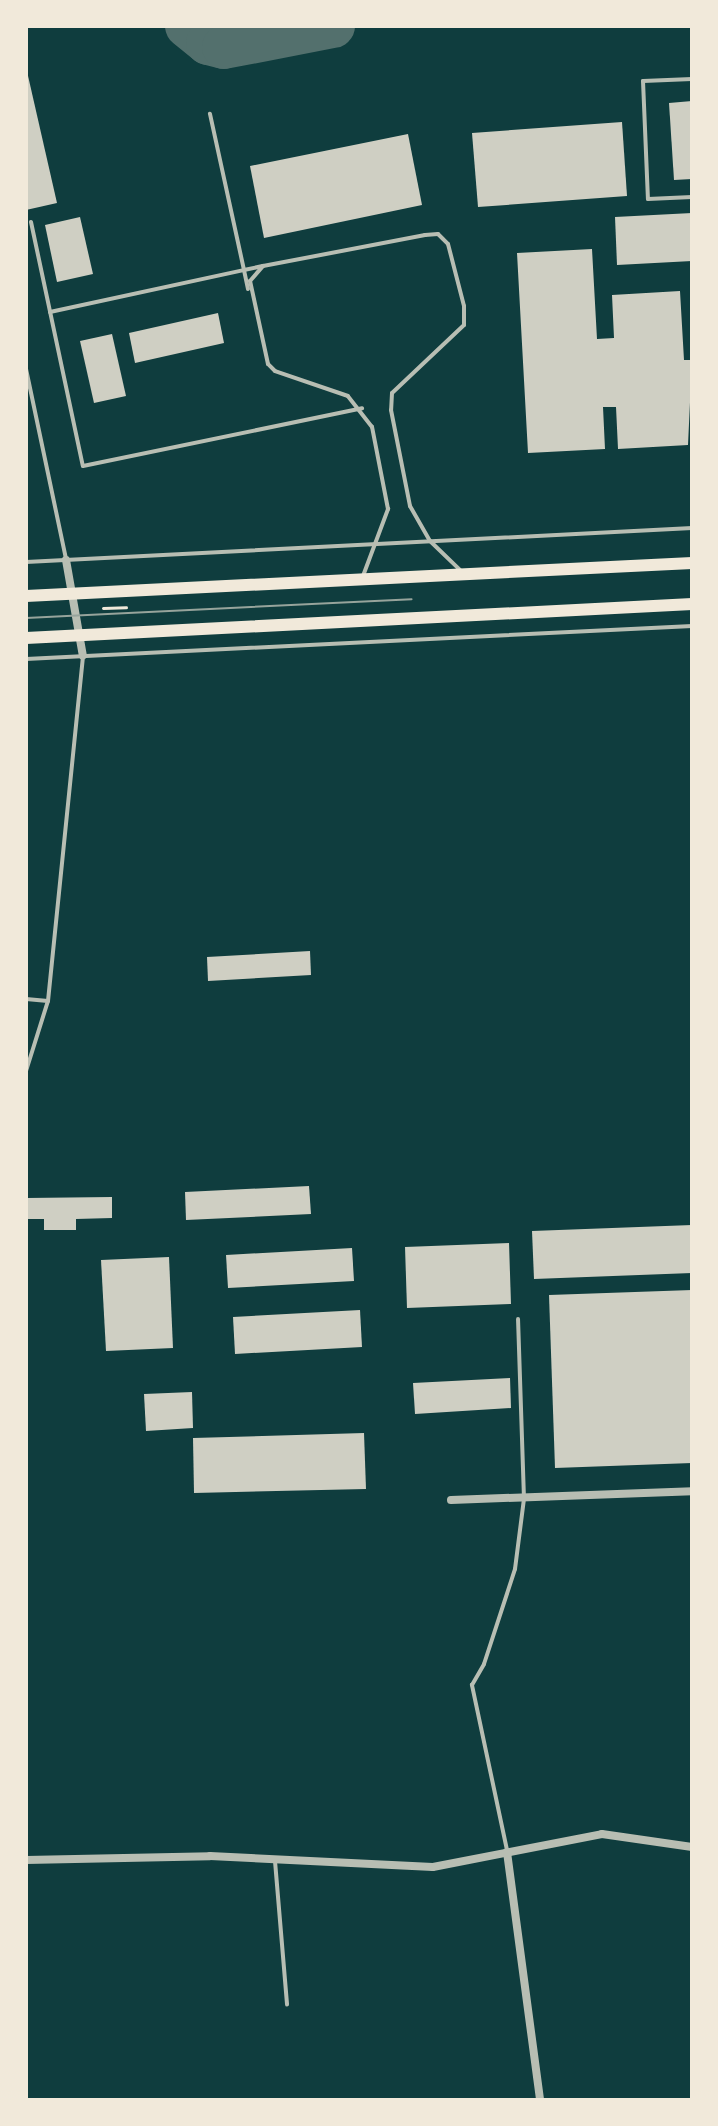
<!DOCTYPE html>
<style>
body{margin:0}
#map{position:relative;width:718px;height:2126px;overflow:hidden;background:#0f3d3e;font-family:Quicksand,sans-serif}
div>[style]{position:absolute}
.taxiway>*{height:44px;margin:-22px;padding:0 22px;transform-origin:22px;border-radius:22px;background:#53706d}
.building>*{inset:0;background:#cfcfc3}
.path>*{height:3px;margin:-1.5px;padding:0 1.5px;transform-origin:1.5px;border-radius:1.5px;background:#f1e9da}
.service>*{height:4px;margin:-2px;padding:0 2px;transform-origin:2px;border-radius:2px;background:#b8beb3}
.minor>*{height:8px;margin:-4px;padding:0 4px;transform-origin:4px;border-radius:4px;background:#b8beb3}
.primary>*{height:12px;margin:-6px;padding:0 6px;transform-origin:6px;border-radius:6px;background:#f1e9da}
.tram>*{height:2px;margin:-1px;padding:0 1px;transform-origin:1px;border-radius:1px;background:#97a49c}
span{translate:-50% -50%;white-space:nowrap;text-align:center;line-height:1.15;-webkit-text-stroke:7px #f1e9da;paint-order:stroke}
.frame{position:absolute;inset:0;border:28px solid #f1e9da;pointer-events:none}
</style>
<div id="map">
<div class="taxiway">
<i style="left:187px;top:26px;width:27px;rotate:39deg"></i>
<i style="left:208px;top:43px;width:16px;rotate:14deg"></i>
<i style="left:224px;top:47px;width:111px;rotate:-10.9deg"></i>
</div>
<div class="building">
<i style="clip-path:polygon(26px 67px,57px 203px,26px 210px)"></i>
<i style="clip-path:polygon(692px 101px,692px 179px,674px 180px,669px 103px)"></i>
<i style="clip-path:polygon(622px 122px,627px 196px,478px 207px,472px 133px)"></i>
<i style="clip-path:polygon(408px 134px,422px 205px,264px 238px,250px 166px)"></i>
<i style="clip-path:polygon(692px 213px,692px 261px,617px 265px,615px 217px)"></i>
<i style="clip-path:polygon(80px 217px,93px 274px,57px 282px,45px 225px)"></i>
<i style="clip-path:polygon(592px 249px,597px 339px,614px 338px,612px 295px,680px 291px,684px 360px,692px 360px,688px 445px,618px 449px,616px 407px,603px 407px,605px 449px,528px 453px,517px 253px)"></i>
<i style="clip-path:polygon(218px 313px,224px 343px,135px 363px,129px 333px)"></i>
<i style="clip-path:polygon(112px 334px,126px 396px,94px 403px,80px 341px)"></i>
<i style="clip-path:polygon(310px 951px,311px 975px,208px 981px,207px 957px)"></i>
<i style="clip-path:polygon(309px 1186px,311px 1214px,186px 1220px,185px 1192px)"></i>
<i style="clip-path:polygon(112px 1197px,112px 1218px,76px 1219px,76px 1230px,44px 1230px,44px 1219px,26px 1219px,26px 1198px)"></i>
<i style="clip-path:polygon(692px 1225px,692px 1273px,534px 1279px,532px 1231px)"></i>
<i style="clip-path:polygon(509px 1243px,511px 1304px,407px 1308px,405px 1247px)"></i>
<i style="clip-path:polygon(352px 1248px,354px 1281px,228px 1288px,226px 1255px)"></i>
<i style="clip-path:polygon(169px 1257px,173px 1348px,106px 1351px,101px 1260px)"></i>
<i style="clip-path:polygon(692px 1290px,692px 1463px,555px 1468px,549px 1295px)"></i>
<i style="clip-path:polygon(360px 1310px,362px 1347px,235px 1354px,233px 1317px)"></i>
<i style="clip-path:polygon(510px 1378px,511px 1408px,415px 1414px,413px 1383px)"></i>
<i style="clip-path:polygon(192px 1392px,193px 1428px,146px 1431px,144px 1394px)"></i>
<i style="clip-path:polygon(364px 1433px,366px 1489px,194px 1493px,193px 1438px)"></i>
</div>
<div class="path">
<i style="left:103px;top:608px;width:23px;rotate:-2deg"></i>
</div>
<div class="service">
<i style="left:692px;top:79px;width:49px;rotate:177.7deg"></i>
<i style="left:643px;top:81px;width:118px;rotate:87.6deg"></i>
<i style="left:648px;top:199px;width:44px;rotate:-2.6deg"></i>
<i style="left:31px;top:222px;width:249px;rotate:78deg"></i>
<i style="left:83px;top:466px;width:285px;rotate:-11.7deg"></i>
<i style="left:248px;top:289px;width:19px;rotate:-102deg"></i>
<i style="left:244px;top:270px;width:19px;rotate:-12deg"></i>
<i style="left:50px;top:312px;width:198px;rotate:-12.2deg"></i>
<i style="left:244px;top:270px;width:160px;rotate:-102.3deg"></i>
<i style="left:26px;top:369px;width:194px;rotate:78.1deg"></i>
<i style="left:26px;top:562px;width:667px;rotate:-2.92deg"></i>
<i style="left:363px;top:576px;width:72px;rotate:-69.5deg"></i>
<i style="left:388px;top:509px;width:84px;rotate:-101deg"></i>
<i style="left:372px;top:427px;width:39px;rotate:-128deg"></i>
<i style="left:348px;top:396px;width:77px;rotate:-161.1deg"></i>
<i style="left:275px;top:371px;width:10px;rotate:-135deg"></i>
<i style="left:268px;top:364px;width:85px;rotate:-102.2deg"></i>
<i style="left:250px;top:281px;width:20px;rotate:-49deg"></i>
<i style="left:263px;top:266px;width:165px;rotate:-10.8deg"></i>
<i style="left:425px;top:235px;width:13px;rotate:-4deg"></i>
<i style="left:438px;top:234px;width:14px;rotate:45deg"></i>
<i style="left:448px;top:244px;width:64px;rotate:75.5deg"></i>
<i style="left:464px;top:306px;width:19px;rotate:90deg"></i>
<i style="left:464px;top:325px;width:99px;rotate:136.6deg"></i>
<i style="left:392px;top:393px;width:17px;rotate:93deg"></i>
<i style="left:391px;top:410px;width:98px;rotate:78.8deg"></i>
<i style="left:410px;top:506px;width:40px;rotate:60.3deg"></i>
<i style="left:430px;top:541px;width:42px;rotate:44deg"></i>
<i style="left:26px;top:659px;width:667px;rotate:-2.84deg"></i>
<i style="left:26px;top:999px;width:22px;rotate:5deg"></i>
<i style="left:26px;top:1071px;width:73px;rotate:-72.6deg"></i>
<i style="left:48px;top:1001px;width:347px;rotate:-84.2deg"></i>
<i style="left:507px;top:1850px;width:169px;rotate:-102deg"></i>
<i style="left:472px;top:1685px;width:24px;rotate:-60deg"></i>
<i style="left:484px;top:1664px;width:100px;rotate:-71.9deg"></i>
<i style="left:515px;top:1569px;width:71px;rotate:-82.7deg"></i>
<i style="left:524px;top:1499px;width:180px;rotate:-91.9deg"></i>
<i style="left:275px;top:1861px;width:144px;rotate:85.2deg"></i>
</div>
<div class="minor">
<i style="left:66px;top:560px;width:97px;rotate:80deg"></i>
<i style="left:451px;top:1500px;width:241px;rotate:-2.1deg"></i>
<i style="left:507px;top:1852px;width:250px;rotate:82.4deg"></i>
<i style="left:26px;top:1860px;width:184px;rotate:-1.2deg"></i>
<i style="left:210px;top:1856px;width:223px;rotate:2.8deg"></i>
<i style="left:433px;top:1867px;width:172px;rotate:-11deg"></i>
<i style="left:602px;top:1834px;width:91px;rotate:8.2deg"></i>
</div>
<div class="primary">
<i style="left:26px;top:596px;width:667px;rotate:-2.84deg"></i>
<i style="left:26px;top:638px;width:667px;rotate:-2.92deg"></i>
</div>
<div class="tram">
<i style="left:26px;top:618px;width:386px;rotate:-2.8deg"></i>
</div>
<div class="frame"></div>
</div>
